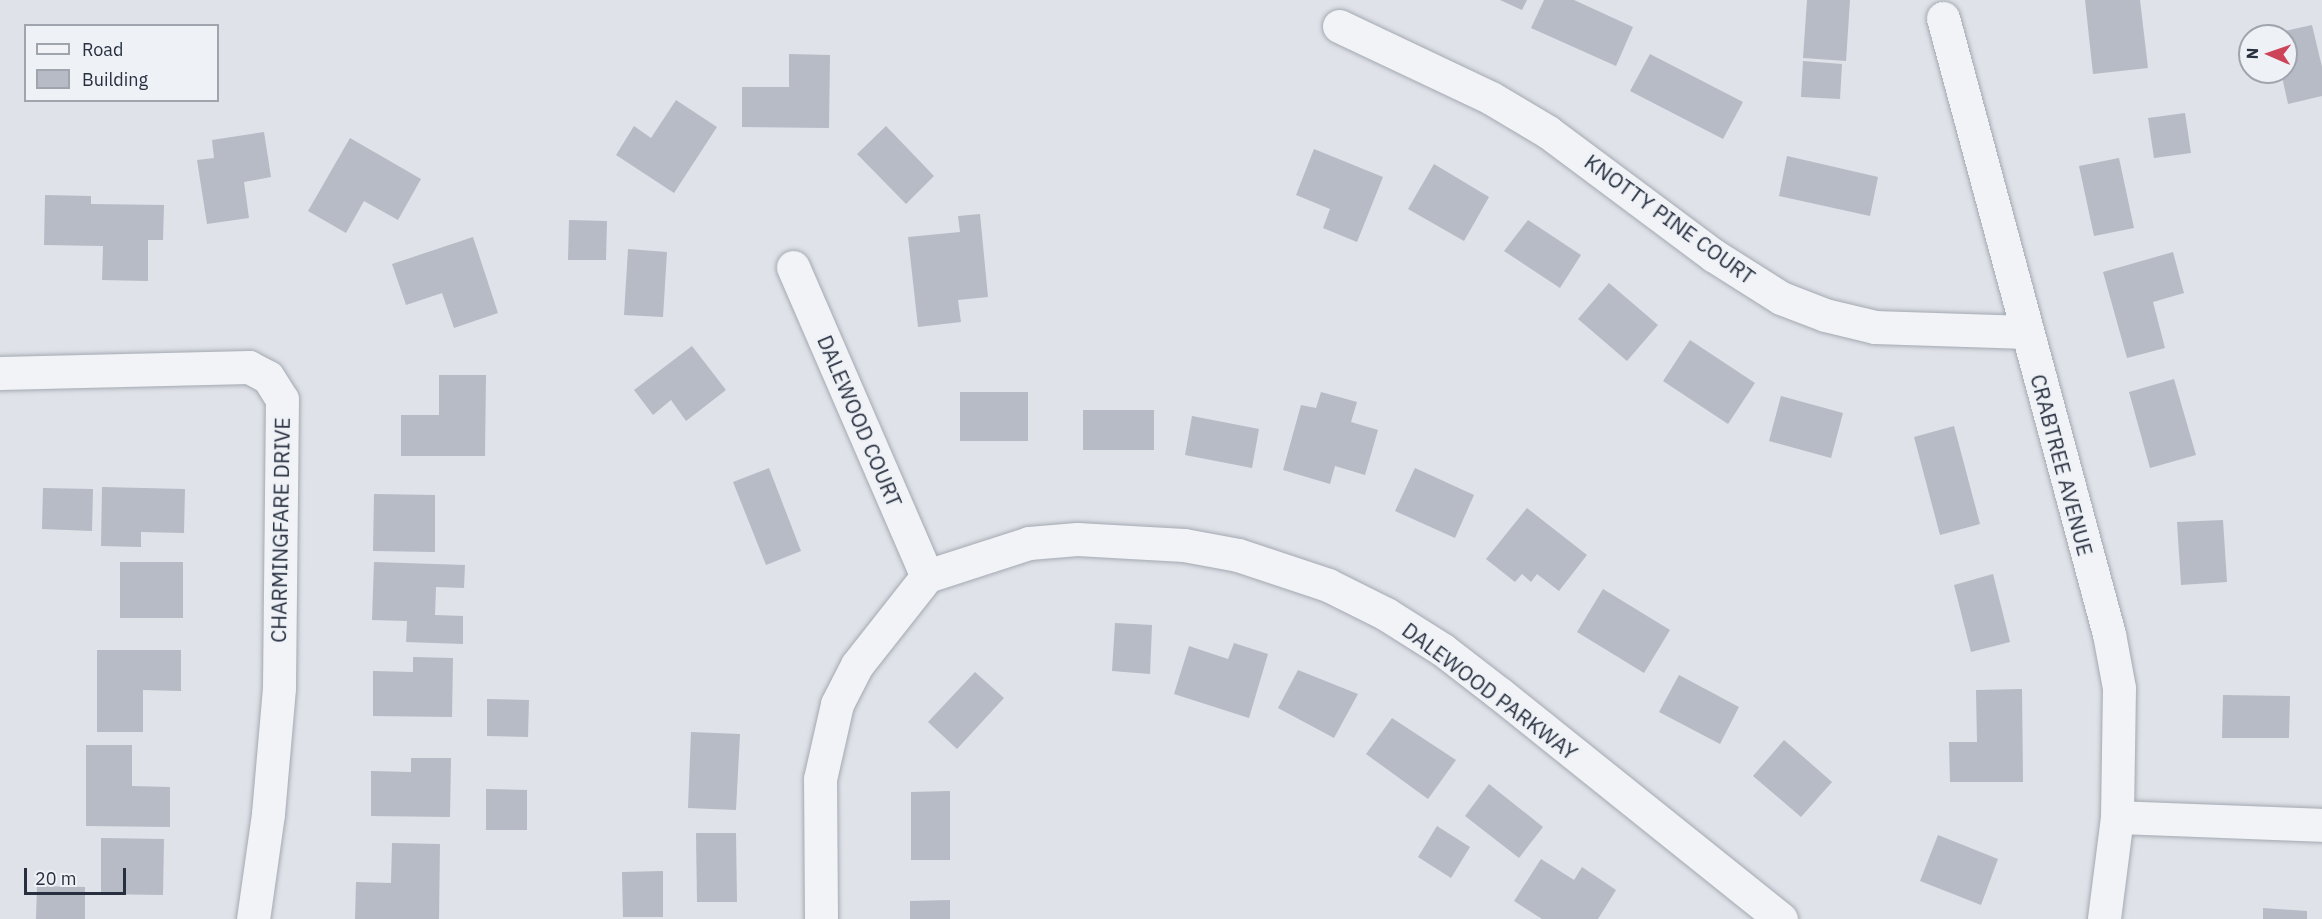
<!DOCTYPE html>
<style>
body{margin:0}
#map{position:relative;width:2322px;height:919px;overflow:hidden;background:#dfe2e8;font-family:"IBM Plex Sans",sans-serif}
div>[style]{position:absolute}
.building>*{inset:0;background:#b6bbc5}
.roads{filter:drop-shadow(0 0 2px #a4a9b2) drop-shadow(0 0 2px #a4a9b2)}
.minor>*{height:33px;margin:-16.5px;padding:0 16.5px;transform-origin:16.5px;border-radius:16.5px;background:#f1f3f6}
span{translate:-50% -50%;white-space:nowrap;text-align:center;line-height:1.15;-webkit-text-stroke:4.5px #eef1f6;paint-order:stroke}
.street-label{font-size:21px;color:#28303f}
.legend{position:absolute;left:24px;top:24px;width:195px;height:78px;box-sizing:border-box;background:#eef1f6;border:2px solid #9fa4ad;margin:0;padding:8px 10px;list-style:none;font-size:18px;color:#28303f}
.legend li{display:flex;align-items:center;gap:12px;height:30px}
.legend b{width:30px;border:2px solid #9fa4ad}
.north{position:absolute;left:2238px;top:24px;width:60px;height:60px;box-sizing:border-box;background:#eef1f6;border:2px solid #9fa4ad;border-radius:50%;rotate:272deg;font-size:16px;font-weight:700;line-height:24px;text-align:center;color:#28303f}
.north::after{content:'';display:block;margin:auto;width:21px;height:27px;background:#cd4458;clip-path:polygon(50% 0,100% 100%,50% 72%,0 100%)}
.scale{position:absolute;left:24px;top:868px;width:102px;height:27px;box-sizing:border-box;border:3px solid #28303f;border-top:0;padding-left:8px;font-size:18px;line-height:21px;white-space:nowrap;color:#28303f;-webkit-text-stroke:4px #eef1f6;paint-order:stroke}
</style>
<div id="map">
<div class="building">
<i style="clip-path:polygon(1500px 0,1527px 0,1522px 10px)"></i>
<i style="clip-path:polygon(1544px 0,1574px 0,1633px 27px,1616px 66px,1531px 28px)"></i>
<i style="clip-path:polygon(1807px 0,1850px 0,1846px 61px,1803px 58px)"></i>
<i style="clip-path:polygon(2085px 0,2140px 0,2148px 68px,2093px 74px)"></i>
<i style="clip-path:polygon(2312px 25px,2322px 67px,2322px 96px,2288px 104px,2281px 72px,2286px 72px,2286px 36px,2272px 34px)"></i>
<i style="clip-path:polygon(789px 54px,830px 55px,829px 128px,742px 127px,742px 87px,789px 87px)"></i>
<i style="clip-path:polygon(1650px 54px,1743px 102px,1723px 139px,1630px 91px)"></i>
<i style="clip-path:polygon(1803px 61px,1842px 64px,1840px 99px,1801px 97px)"></i>
<i style="clip-path:polygon(676px 100px,717px 127px,674px 193px,616px 155px,634px 126px,651px 138px)"></i>
<i style="clip-path:polygon(2185px 113px,2191px 153px,2154px 158px,2148px 118px)"></i>
<i style="clip-path:polygon(886px 126px,934px 176px,906px 204px,857px 154px)"></i>
<i style="clip-path:polygon(264px 132px,271px 177px,244px 182px,249px 218px,207px 224px,197px 160px,214px 158px,212px 140px)"></i>
<i style="clip-path:polygon(350px 138px,421px 179px,398px 220px,364px 201px,346px 233px,308px 211px)"></i>
<i style="clip-path:polygon(1314px 149px,1383px 177px,1357px 242px,1323px 228px,1330px 209px,1296px 195px)"></i>
<i style="clip-path:polygon(1787px 156px,1878px 177px,1870px 216px,1779px 196px)"></i>
<i style="clip-path:polygon(2119px 158px,2134px 228px,2094px 236px,2079px 166px)"></i>
<i style="clip-path:polygon(1434px 164px,1489px 197px,1464px 241px,1408px 209px)"></i>
<i style="clip-path:polygon(45px 195px,91px 196px,91px 204px,164px 205px,163px 240px,148px 240px,148px 281px,102px 280px,103px 246px,44px 245px)"></i>
<i style="clip-path:polygon(980px 214px,988px 297px,958px 300px,961px 322px,918px 327px,908px 237px,960px 232px,958px 216px)"></i>
<i style="clip-path:polygon(569px 220px,607px 221px,606px 260px,568px 260px)"></i>
<i style="clip-path:polygon(1528px 220px,1581px 255px,1560px 288px,1504px 251px)"></i>
<i style="clip-path:polygon(473px 237px,498px 313px,454px 328px,442px 293px,406px 305px,392px 264px)"></i>
<i style="clip-path:polygon(628px 249px,667px 252px,663px 317px,624px 315px)"></i>
<i style="clip-path:polygon(2173px 252px,2184px 293px,2153px 302px,2165px 348px,2127px 358px,2103px 272px)"></i>
<i style="clip-path:polygon(1609px 283px,1658px 325px,1627px 361px,1578px 319px)"></i>
<i style="clip-path:polygon(1690px 340px,1755px 383px,1728px 424px,1663px 381px)"></i>
<i style="clip-path:polygon(692px 346px,726px 390px,686px 421px,671px 400px,653px 415px,634px 390px)"></i>
<i style="clip-path:polygon(439px 375px,486px 375px,485px 456px,401px 456px,401px 415px,439px 415px)"></i>
<i style="clip-path:polygon(2174px 379px,2196px 455px,2150px 468px,2129px 392px)"></i>
<i style="clip-path:polygon(960px 392px,1028px 392px,1028px 441px,960px 441px)"></i>
<i style="clip-path:polygon(1321px 392px,1357px 402px,1351px 422px,1378px 430px,1365px 475px,1335px 466px,1330px 484px,1283px 470px,1301px 405px,1316px 408px)"></i>
<i style="clip-path:polygon(1781px 396px,1843px 413px,1831px 458px,1769px 441px)"></i>
<i style="clip-path:polygon(1083px 410px,1154px 410px,1154px 450px,1083px 450px)"></i>
<i style="clip-path:polygon(1192px 416px,1259px 429px,1252px 468px,1185px 455px)"></i>
<i style="clip-path:polygon(1954px 426px,1980px 524px,1940px 535px,1914px 437px)"></i>
<i style="clip-path:polygon(769px 468px,801px 551px,766px 565px,733px 482px)"></i>
<i style="clip-path:polygon(1415px 468px,1474px 495px,1455px 538px,1395px 511px)"></i>
<i style="clip-path:polygon(102px 487px,185px 489px,184px 533px,141px 532px,141px 547px,101px 546px)"></i>
<i style="clip-path:polygon(43px 488px,93px 489px,92px 531px,42px 529px)"></i>
<i style="clip-path:polygon(374px 494px,435px 495px,435px 552px,373px 551px)"></i>
<i style="clip-path:polygon(1527px 508px,1587px 555px,1559px 591px,1537px 574px,1531px 582px,1522px 574px,1515px 582px,1486px 559px)"></i>
<i style="clip-path:polygon(2223px 520px,2227px 582px,2181px 585px,2177px 522px)"></i>
<i style="clip-path:polygon(120px 562px,183px 562px,183px 618px,120px 618px)"></i>
<i style="clip-path:polygon(374px 562px,465px 565px,464px 588px,436px 587px,435px 615px,463px 616px,463px 644px,406px 642px,407px 621px,372px 620px)"></i>
<i style="clip-path:polygon(1993px 574px,2010px 642px,1971px 652px,1954px 585px)"></i>
<i style="clip-path:polygon(1603px 589px,1670px 630px,1644px 673px,1577px 632px)"></i>
<i style="clip-path:polygon(1115px 623px,1152px 625px,1150px 674px,1112px 671px)"></i>
<i style="clip-path:polygon(1234px 643px,1268px 654px,1249px 718px,1174px 694px,1189px 646px,1228px 659px)"></i>
<i style="clip-path:polygon(97px 650px,181px 650px,181px 691px,143px 690px,143px 732px,97px 732px)"></i>
<i style="clip-path:polygon(413px 657px,453px 658px,452px 717px,373px 716px,373px 671px,413px 672px)"></i>
<i style="clip-path:polygon(1298px 670px,1358px 694px,1334px 738px,1278px 708px)"></i>
<i style="clip-path:polygon(975px 672px,1004px 698px,957px 749px,928px 722px)"></i>
<i style="clip-path:polygon(1679px 675px,1739px 707px,1720px 744px,1659px 712px)"></i>
<i style="clip-path:polygon(2022px 689px,2023px 782px,1950px 782px,1949px 742px,1977px 742px,1976px 690px)"></i>
<i style="clip-path:polygon(2223px 695px,2290px 696px,2289px 738px,2222px 738px)"></i>
<i style="clip-path:polygon(487px 699px,529px 700px,528px 737px,487px 736px)"></i>
<i style="clip-path:polygon(1392px 718px,1456px 760px,1428px 799px,1366px 754px)"></i>
<i style="clip-path:polygon(691px 732px,740px 734px,736px 810px,688px 808px)"></i>
<i style="clip-path:polygon(1784px 740px,1832px 782px,1801px 817px,1753px 776px)"></i>
<i style="clip-path:polygon(86px 745px,132px 745px,132px 786px,170px 787px,170px 827px,86px 826px)"></i>
<i style="clip-path:polygon(411px 758px,451px 758px,450px 817px,371px 816px,371px 771px,411px 772px)"></i>
<i style="clip-path:polygon(1489px 784px,1543px 827px,1519px 858px,1465px 816px)"></i>
<i style="clip-path:polygon(486px 789px,527px 790px,527px 830px,486px 830px)"></i>
<i style="clip-path:polygon(950px 791px,950px 860px,911px 860px,911px 792px)"></i>
<i style="clip-path:polygon(1437px 826px,1470px 847px,1451px 878px,1418px 857px)"></i>
<i style="clip-path:polygon(696px 833px,736px 833px,737px 902px,697px 902px)"></i>
<i style="clip-path:polygon(1938px 835px,1998px 859px,1981px 905px,1920px 881px)"></i>
<i style="clip-path:polygon(101px 838px,164px 839px,163px 895px,101px 894px)"></i>
<i style="clip-path:polygon(392px 843px,440px 844px,439px 919px,355px 919px,356px 882px,391px 883px)"></i>
<i style="clip-path:polygon(1541px 859px,1574px 880px,1582px 867px,1616px 890px,1598px 919px,1542px 919px,1514px 901px)"></i>
<i style="clip-path:polygon(663px 871px,663px 917px,623px 917px,622px 872px)"></i>
<i style="clip-path:polygon(37px 886px,85px 887px,85px 919px,36px 919px)"></i>
<i style="clip-path:polygon(950px 900px,950px 919px,910px 919px,910px 901px)"></i>
<i style="clip-path:polygon(2263px 908px,2307px 911px,2307px 919px,2263px 919px)"></i>
</div>
<div class="roads">
<div class="minor">
<i style="left:1943px;top:18px;width:638px;rotate:74.92deg"></i>
<i style="left:2109px;top:634px;width:55px;rotate:79.5deg"></i>
<i style="left:2119px;top:688px;width:129px;rotate:90.9deg"></i>
<i style="left:2117px;top:817px;width:103px;rotate:97.3deg"></i>
<i style="left:1339px;top:26px;width:168px;rotate:25.3deg"></i>
<i style="left:1491px;top:98px;width:66px;rotate:30.8deg"></i>
<i style="left:1548px;top:132px;width:206px;rotate:36.7deg"></i>
<i style="left:1713px;top:255px;width:80px;rotate:32.3deg"></i>
<i style="left:1781px;top:298px;width:47px;rotate:21.1deg"></i>
<i style="left:1825px;top:315px;width:51px;rotate:13.5deg"></i>
<i style="left:1875px;top:327px;width:151px;rotate:1.9deg"></i>
<i style="left:793px;top:267px;width:337px;rotate:66.6deg"></i>
<i style="left:0;top:373px;width:249px;rotate:-1.4deg"></i>
<i style="left:249px;top:367px;width:21px;rotate:28deg"></i>
<i style="left:268px;top:377px;width:26px;rotate:58deg"></i>
<i style="left:282px;top:399px;width:289px;rotate:90.6deg"></i>
<i style="left:279px;top:688px;width:126px;rotate:95deg"></i>
<i style="left:268px;top:814px;width:106px;rotate:98.1deg"></i>
<i style="left:2117px;top:817px;width:205px;rotate:2.2deg"></i>
<i style="left:821px;top:919px;width:140px;rotate:-90.4deg"></i>
<i style="left:820px;top:779px;width:77px;rotate:-77.2deg"></i>
<i style="left:837px;top:704px;width:44px;rotate:-62.9deg"></i>
<i style="left:857px;top:665px;width:113px;rotate:-51.8deg"></i>
<i style="left:927px;top:576px;width:107px;rotate:-17.9deg"></i>
<i style="left:1029px;top:543px;width:48px;rotate:-4.8deg"></i>
<i style="left:1077px;top:539px;width:107px;rotate:3.2deg"></i>
<i style="left:1184px;top:545px;width:55px;rotate:10.5deg"></i>
<i style="left:1238px;top:555px;width:95px;rotate:18.4deg"></i>
<i style="left:1328px;top:585px;width:65px;rotate:26.6deg"></i>
<i style="left:1386px;top:614px;width:67px;rotate:32.3deg"></i>
<i style="left:1443px;top:650px;width:72px;rotate:37.7deg"></i>
<i style="left:1500px;top:694px;width:360px;rotate:38.7deg"></i>
</div>
</div>
<div class="street-label">
<span style="left:1670px;top:219px;rotate:36deg">KNOTTY PINE COURT</span>
<span style="left:860px;top:421px;rotate:67deg">DALEWOOD COURT</span>
<span style="left:2062px;top:465px;rotate:75deg">CRABTREE AVENUE</span>
<span style="left:280px;top:530px;rotate:-89deg">CHARMINGFARE DRIVE</span>
<span style="left:1490px;top:691px;rotate:37deg">DALEWOOD PARKWAY</span>
</div>
<ul class="legend">
<li><b style="height:8px;background:#f1f3f6"></b>Road</li>
<li><b style="height:16px;background:#b6bbc5"></b>Building</li>
</ul>
<div class="north">N</div>
<div class="scale">20 m</div>
</div>
